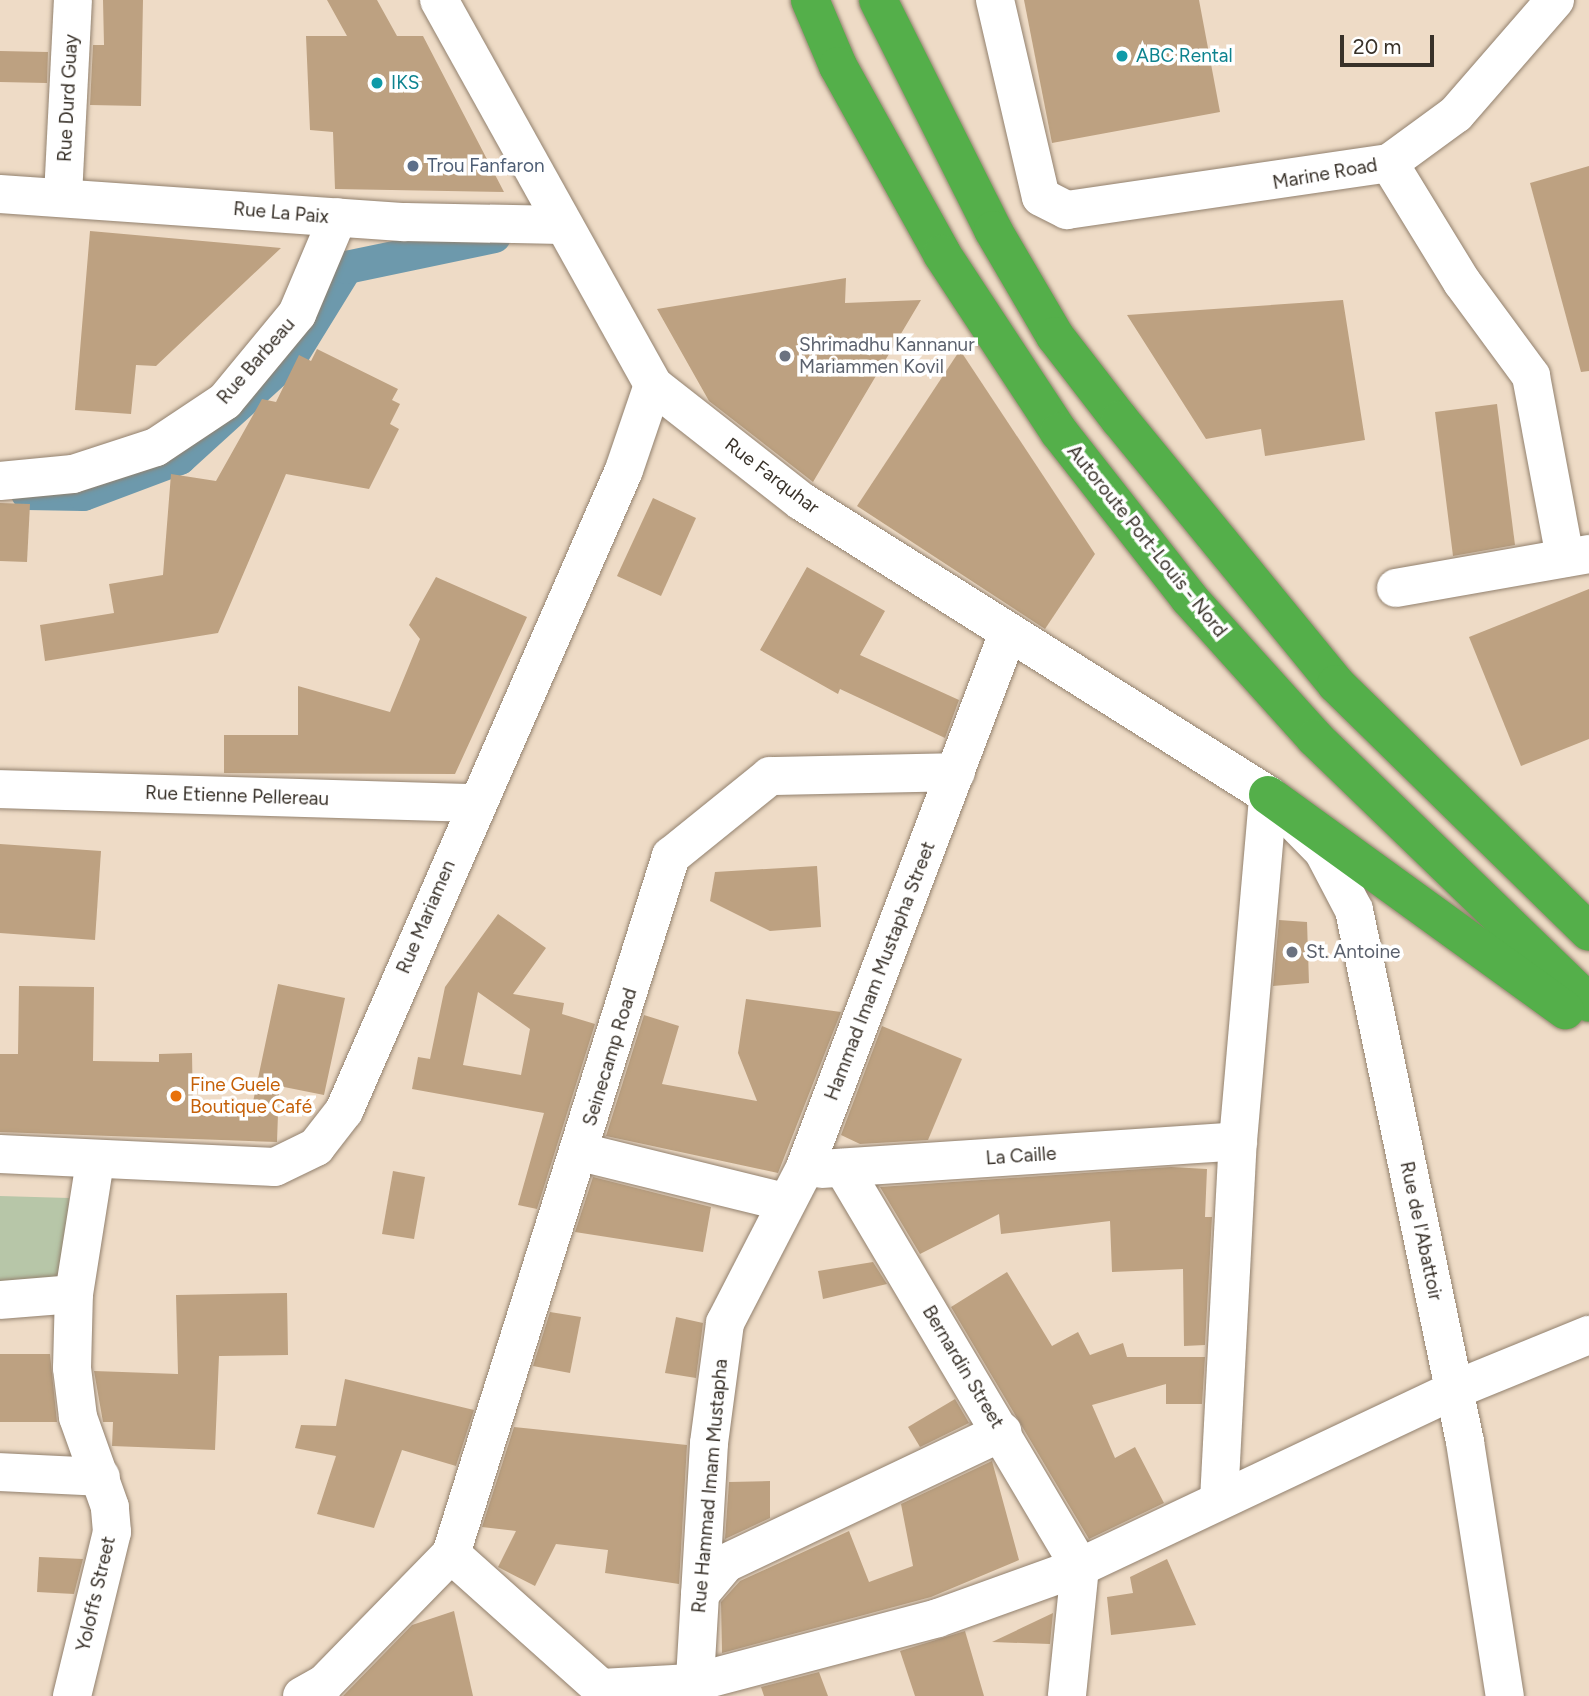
<!DOCTYPE html>
<meta charset="utf-8">
<style>
body{margin:0}
#map{position:relative;width:1589px;height:1696px;overflow:hidden;background:#eedbc6;font-family:Figtree,sans-serif}
div>[style]{position:absolute}
.green>*{inset:0;background:#b7c6a8}
.canal>*{height:33px;margin:-16.5px;padding:0 16.5px;transform-origin:16.5px;border-radius:16.5px;background:#6d99ac}
.building>*{inset:0;background:#bda181}
.roads{filter:drop-shadow(0 0 2px #92816e) drop-shadow(0 0 2px #92816e)}
.minor>*{height:38px;margin:-19px;padding:0 19px;transform-origin:19px;border-radius:19px;background:#fff}
.highway>*{height:38px;margin:-19px;padding:0 19px;transform-origin:19px;border-radius:19px;background:#54af4a}
.dots>*{width:19px;height:19px;translate:-50% -50%;box-sizing:border-box;border:4px solid #fff;border-radius:50%}
span{translate:-50% -50%;white-space:nowrap;text-align:center;line-height:1.15;-webkit-text-stroke:7px #fff;paint-order:stroke}
.culture-label{font-size:19px;color:#0d838f}
.left{translate:0 -50%;text-align:left}
.street-label{font-size:19px;color:#383129}
.service-label{font-size:19px;color:#4e5e75}
.worship-label{font-size:19px;color:#5b616d}
.food-label{font-size:19px;color:#c56008}
.scale{position:absolute;left:1340px;top:35px;width:94px;height:32px;box-sizing:border-box;border:4px solid #383129;border-top:0;padding-left:9px;font-size:21px;line-height:24px;white-space:nowrap;color:#383129;-webkit-text-stroke:5px #fff;paint-order:stroke}
</style>
<div id="map">
<div class="green">
<i style="clip-path:polygon(0 1196px,69px 1198px,66px 1294px,0 1292px)"></i>
</div>
<div class="canal">
<i style="left:27px;top:493px;width:56px;rotate:1deg"></i>
<i style="left:83px;top:494px;width:103px;rotate:-20.6deg"></i>
<i style="left:179px;top:458px;width:151px;rotate:-42.3deg"></i>
<i style="left:291px;top:356px;width:105px;rotate:-58.3deg"></i>
<i style="left:346px;top:267px;width:151px;rotate:-11.8deg"></i>
</div>
<div class="building">
<i style="clip-path:polygon(103px 0,143px 0,141px 106px,90px 105px,93px 45px,104px 45px)"></i>
<i style="clip-path:polygon(327px 0,377px 0,397px 36px,423px 36px,504px 192px,335px 189px,333px 132px,310px 130px,306px 36px,347px 36px)"></i>
<i style="clip-path:polygon(1024px 0,1199px 0,1220px 112px,1052px 143px)"></i>
<i style="clip-path:polygon(0 51px,48px 52px,47px 83px,0 82px)"></i>
<i style="clip-path:polygon(1589px 166px,1589px 371px,1581px 372px,1530px 183px)"></i>
<i style="clip-path:polygon(90px 231px,281px 248px,156px 366px,136px 365px,131px 414px,75px 410px)"></i>
<i style="clip-path:polygon(846px 278px,845px 303px,921px 300px,813px 482px,709px 401px,657px 309px)"></i>
<i style="clip-path:polygon(1343px 300px,1365px 440px,1265px 456px,1261px 429px,1206px 439px,1127px 315px)"></i>
<i style="clip-path:polygon(317px 349px,398px 389px,392px 400px,400px 404px,390px 424px,399px 429px,369px 489px,286px 474px,218px 633px,45px 661px,40px 625px,114px 613px,109px 584px,163px 575px,171px 474px,216px 481px,262px 399px,276px 402px,299px 355px,311px 361px)"></i>
<i style="clip-path:polygon(960px 350px,1095px 554px,1045px 629px,857px 506px)"></i>
<i style="clip-path:polygon(1497px 404px,1515px 545px,1453px 556px,1435px 412px)"></i>
<i style="clip-path:polygon(653px 498px,696px 518px,661px 596px,617px 576px)"></i>
<i style="clip-path:polygon(0 503px,30px 504px,27px 562px,0 561px)"></i>
<i style="clip-path:polygon(807px 567px,885px 611px,860px 655px,959px 700px,945px 738px,840px 689px,838px 694px,760px 650px)"></i>
<i style="clip-path:polygon(436px 577px,527px 617px,455px 774px,224px 773px,224px 735px,298px 735px,298px 686px,390px 712px,420px 639px,409px 625px)"></i>
<i style="clip-path:polygon(1589px 589px,1589px 739px,1521px 766px,1469px 637px)"></i>
<i style="clip-path:polygon(0 844px,101px 851px,95px 940px,0 933px)"></i>
<i style="clip-path:polygon(817px 866px,821px 927px,770px 931px,710px 901px,715px 872px)"></i>
<i style="clip-path:polygon(evenodd,498px 914px,546px 948px,513px 994px,564px 1003px,562px 1014px,595px 1024px,537px 1209px,518px 1205px,544px 1113px,412px 1089px,418px 1057px,430px 1059px,445px 987px,498px 914px,478px 992px,530px 1029px,521px 1075px,463px 1065px,478px 992px)"></i>
<i style="clip-path:polygon(1279px 920px,1307px 922px,1309px 983px,1273px 986px)"></i>
<i style="clip-path:polygon(278px 984px,345px 998px,324px 1095px,279px 1086px,277px 1142px,0 1132px,0 1054px,18px 1054px,19px 986px,94px 987px,93px 1061px,159px 1062px,159px 1054px,192px 1053px,193px 1114px,250px 1116px)"></i>
<i style="clip-path:polygon(746px 999px,841px 1012px,778px 1173px,606px 1136px,644px 1015px,679px 1026px,662px 1084px,757px 1101px,738px 1053px)"></i>
<i style="clip-path:polygon(882px 1026px,962px 1059px,928px 1140px,860px 1144px,841px 1135px)"></i>
<i style="clip-path:polygon(1171px 1167px,1207px 1169px,1205px 1217px,1212px 1217px,1205px 1345px,1184px 1346px,1183px 1269px,1112px 1272px,1110px 1221px,1001px 1234px,999px 1214px,920px 1254px,880px 1187px)"></i>
<i style="clip-path:polygon(393px 1171px,425px 1177px,414px 1239px,382px 1234px)"></i>
<i style="clip-path:polygon(593px 1177px,711px 1207px,703px 1252px,575px 1232px)"></i>
<i style="clip-path:polygon(873px 1262px,887px 1284px,823px 1299px,818px 1271px)"></i>
<i style="clip-path:polygon(1007px 1272px,1052px 1346px,1078px 1332px,1090px 1355px,1123px 1343px,1127px 1357px,1205px 1357px,1202px 1404px,1166px 1404px,1166px 1384px,1092px 1405px,1115px 1458px,1135px 1447px,1164px 1503px,1089px 1539px,951px 1307px)"></i>
<i style="clip-path:polygon(287px 1293px,288px 1355px,219px 1356px,215px 1450px,112px 1446px,113px 1422px,103px 1422px,94px 1371px,178px 1374px,176px 1295px)"></i>
<i style="clip-path:polygon(550px 1312px,581px 1317px,570px 1373px,533px 1366px)"></i>
<i style="clip-path:polygon(676px 1317px,703px 1323px,696px 1378px,665px 1373px)"></i>
<i style="clip-path:polygon(0 1354px,50px 1354px,57px 1422px,0 1422px)"></i>
<i style="clip-path:polygon(345px 1379px,474px 1410px,456px 1466px,402px 1450px,374px 1528px,317px 1514px,336px 1456px,295px 1448px,301px 1425px,336px 1426px)"></i>
<i style="clip-path:polygon(955px 1399px,969px 1423px,920px 1447px,908px 1427px)"></i>
<i style="clip-path:polygon(514px 1427px,687px 1445px,679px 1584px,605px 1573px,608px 1550px,556px 1544px,535px 1586px,498px 1567px,516px 1531px,482px 1527px)"></i>
<i style="clip-path:polygon(992px 1461px,1019px 1560px,931px 1597px,722px 1653px,721px 1602px,740px 1581px,849px 1531px,869px 1582px,913px 1566px,901px 1504px)"></i>
<i style="clip-path:polygon(770px 1481px,770px 1518px,725px 1539px,729px 1482px)"></i>
<i style="clip-path:polygon(39px 1557px,83px 1559px,74px 1594px,37px 1592px)"></i>
<i style="clip-path:polygon(1167px 1559px,1196px 1625px,1111px 1635px,1107px 1597px,1133px 1593px,1130px 1577px)"></i>
<i style="clip-path:polygon(454px 1611px,473px 1696px,343px 1696px,412px 1625px)"></i>
<i style="clip-path:polygon(1053px 1613px,1050px 1644px,992px 1642px)"></i>
<i style="clip-path:polygon(965px 1631px,984px 1696px,915px 1696px,900px 1651px)"></i>
<i style="clip-path:polygon(819px 1672px,828px 1696px,764px 1696px,761px 1687px)"></i>
</div>
<div class="roads">
<div class="minor">
<i style="left:439px;top:0;width:440px;rotate:60.9deg"></i>
<i style="left:653px;top:385px;width:188px;rotate:38.1deg"></i>
<i style="left:801px;top:501px;width:552px;rotate:32.19deg"></i>
<i style="left:1268px;top:795px;width:78px;rotate:45.5deg"></i>
<i style="left:1323px;top:851px;width:67px;rotate:62.3deg"></i>
<i style="left:1354px;top:910px;width:543px;rotate:78.21deg"></i>
<i style="left:1465px;top:1442px;width:257px;rotate:81.1deg"></i>
<i style="left:995px;top:0;width:202px;rotate:76.9deg"></i>
<i style="left:1041px;top:197px;width:29px;rotate:27deg"></i>
<i style="left:1067px;top:210px;width:325px;rotate:-8.3deg"></i>
<i style="left:1389px;top:163px;width:83px;rotate:-36.2deg"></i>
<i style="left:1456px;top:114px;width:151px;rotate:-49deg"></i>
<i style="left:1389px;top:163px;width:140px;rotate:58.5deg"></i>
<i style="left:1462px;top:282px;width:117px;rotate:53.7deg"></i>
<i style="left:1531px;top:376px;width:185px;rotate:79.4deg"></i>
<i style="left:0;top:194px;width:406px;rotate:4deg"></i>
<i style="left:405px;top:222px;width:157px;rotate:1.1deg"></i>
<i style="left:63px;top:196px;width:196px;rotate:-87.1deg"></i>
<i style="left:0;top:481px;width:73px;rotate:-5.5deg"></i>
<i style="left:73px;top:474px;width:87px;rotate:-18deg"></i>
<i style="left:156px;top:447px;width:83px;rotate:-33.7deg"></i>
<i style="left:225px;top:401px;width:113px;rotate:-50.4deg"></i>
<i style="left:297px;top:314px;width:105px;rotate:-67.1deg"></i>
<i style="left:1396px;top:588px;width:196px;rotate:-10deg"></i>
<i style="left:0;top:789px;width:474px;rotate:1.7deg"></i>
<i style="left:581px;top:1152px;width:209px;rotate:13.8deg"></i>
<i style="left:0;top:1154px;width:275px;rotate:2.7deg"></i>
<i style="left:275px;top:1167px;width:46px;rotate:-26deg"></i>
<i style="left:316px;top:1147px;width:46px;rotate:-52.1deg"></i>
<i style="left:344px;top:1111px;width:699px;rotate:-66.4deg"></i>
<i style="left:624px;top:470px;width:90px;rotate:-71.2deg"></i>
<i style="left:843px;top:1168px;width:464px;rotate:59.3deg"></i>
<i style="left:1080px;top:1567px;width:130px;rotate:95.8deg"></i>
<i style="left:821px;top:1169px;width:418px;rotate:-3.8deg"></i>
<i style="left:0;top:1300px;width:74px;rotate:-4.6deg"></i>
<i style="left:0;top:1472px;width:101px;rotate:2.8deg"></i>
<i style="left:1219px;top:1500px;width:360px;rotate:-87deg"></i>
<i style="left:1238px;top:1141px;width:347px;rotate:-85deg"></i>
<i style="left:451px;top:1554px;width:201px;rotate:41.8deg"></i>
<i style="left:601px;top:1688px;width:91px;rotate:-3.1deg"></i>
<i style="left:692px;top:1683px;width:254px;rotate:-14.8deg"></i>
<i style="left:938px;top:1618px;width:151px;rotate:-19.8deg"></i>
<i style="left:1080px;top:1567px;width:414px;rotate:-25.3deg"></i>
<i style="left:1454px;top:1390px;width:146px;rotate:-22.2deg"></i>
<i style="left:700px;top:1594px;width:40px;rotate:-50deg"></i>
<i style="left:726px;top:1563px;width:306px;rotate:-25.4deg"></i>
<i style="left:72px;top:1696px;width:169px;rotate:-76.3deg"></i>
<i style="left:112px;top:1532px;width:25px;rotate:-95deg"></i>
<i style="left:110px;top:1507px;width:96px;rotate:-109.6deg"></i>
<i style="left:78px;top:1417px;width:49px;rotate:-97deg"></i>
<i style="left:72px;top:1368px;width:74px;rotate:-88.5deg"></i>
<i style="left:74px;top:1294px;width:134px;rotate:-81deg"></i>
<i style="left:302px;top:1696px;width:26px;rotate:-29deg"></i>
<i style="left:325px;top:1683px;width:180px;rotate:-45.7deg"></i>
<i style="left:451px;top:1554px;width:732px;rotate:-72.51deg"></i>
<i style="left:671px;top:856px;width:127px;rotate:-38.9deg"></i>
<i style="left:770px;top:776px;width:186px;rotate:-1.2deg"></i>
<i style="left:694px;top:1696px;width:253px;rotate:-86.6deg"></i>
<i style="left:709px;top:1443px;width:121px;rotate:-82.4deg"></i>
<i style="left:725px;top:1323px;width:172px;rotate:-62.7deg"></i>
<i style="left:804px;top:1170px;width:574px;rotate:-69.2deg"></i>
</div>
<div class="highway">
<i style="left:810px;top:0;width:72px;rotate:67deg"></i>
<i style="left:838px;top:66px;width:215px;rotate:61deg"></i>
<i style="left:942px;top:254px;width:213px;rotate:56.7deg"></i>
<i style="left:1059px;top:432px;width:211px;rotate:51.9deg"></i>
<i style="left:1189px;top:598px;width:188px;rotate:48deg"></i>
<i style="left:1315px;top:738px;width:381px;rotate:44deg"></i>
<i style="left:878px;top:0;width:257px;rotate:63.4deg"></i>
<i style="left:993px;top:230px;width:123px;rotate:59.7deg"></i>
<i style="left:1055px;top:336px;width:106px;rotate:52.3deg"></i>
<i style="left:1120px;top:420px;width:341px;rotate:50.7deg"></i>
<i style="left:1336px;top:684px;width:354px;rotate:44.4deg"></i>
<i style="left:1268px;top:795px;width:367px;rotate:35.9deg"></i>
</div>
</div>
<div class="dots">
<i style="left:1122px;top:56px;background:#0f9aa8"></i>
<i style="left:377px;top:83px;background:#0f9aa8"></i>
<i style="left:413px;top:166px;background:#5c6f8a"></i>
<i style="left:785px;top:356px;background:#6b7280"></i>
<i style="left:1292px;top:952px;background:#6b7280"></i>
<i style="left:176px;top:1096px;background:#e8710a"></i>
</div>
<div class="culture-label">
<span class="left" style="left:1136px;top:56px">ABC Rental</span>
<span class="left" style="left:391px;top:83px">IKS</span>
</div>
<div class="street-label">
<span style="left:68px;top:98px;rotate:-87deg">Rue Durd Guay</span>
<span style="left:1325px;top:174px;rotate:-10deg">Marine Road</span>
<span style="left:281px;top:213px;rotate:5deg">Rue La Paix</span>
<span style="left:256px;top:361px;rotate:-49deg">Rue Barbeau</span>
<span style="left:772px;top:476px;rotate:37deg">Rue Farquhar</span>
<span style="left:1147px;top:541px;rotate:51deg">Autoroute Port-Louis - Nord</span>
<span style="left:237px;top:796px;rotate:2deg">Rue Etienne Pellereau</span>
<span style="left:426px;top:917px;rotate:-67deg">Rue Mariamen</span>
<span style="left:880px;top:971px;rotate:-69deg">Hammad Imam Mustapha Street</span>
<span style="left:610px;top:1057px;rotate:-73deg">Seinecamp Road</span>
<span style="left:1021px;top:1156px;rotate:-4deg">La Caille</span>
<span style="left:1421px;top:1231px;rotate:78deg">Rue de l'Abattoir</span>
<span style="left:963px;top:1367px;rotate:59deg">Bernardin Street</span>
<span style="left:710px;top:1486px;rotate:-85deg">Rue Hammad Imam Mustapha</span>
<span style="left:96px;top:1594px;rotate:-77deg">Yoloffs Street</span>
</div>
<div class="service-label">
<span class="left" style="left:427px;top:166px">Trou Fanfaron</span>
</div>
<div class="worship-label">
<span class="left" style="left:799px;top:356px">Shrimadhu Kannanur<br>Mariammen Kovil</span>
<span class="left" style="left:1306px;top:952px">St. Antoine</span>
</div>
<div class="food-label">
<span class="left" style="left:190px;top:1096px">Fine Guele<br>Boutique Café</span>
</div>
<div class="scale">20 m</div>
</div>
